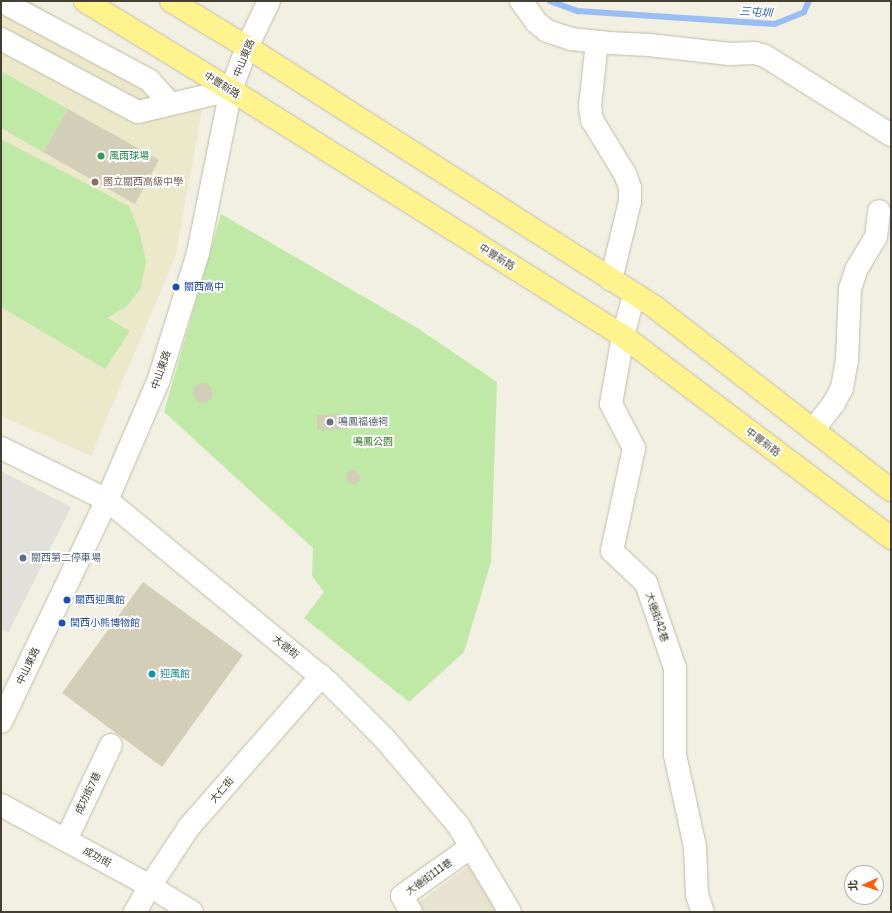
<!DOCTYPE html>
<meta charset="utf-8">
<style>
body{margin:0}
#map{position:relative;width:892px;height:913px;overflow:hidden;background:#f2f0e2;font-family:"Golos Text","Noto Sans TC",sans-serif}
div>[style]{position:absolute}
.residential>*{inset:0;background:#e6e3d0}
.education>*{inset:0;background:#ece9cb}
.green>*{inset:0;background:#c0e9a8}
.parking>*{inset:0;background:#e2e0db}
.stream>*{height:5.5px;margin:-2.75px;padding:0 2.75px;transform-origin:2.75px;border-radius:2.75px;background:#9abef3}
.building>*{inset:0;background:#d3ceb7}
.round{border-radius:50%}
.roads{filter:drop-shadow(0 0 1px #c0bca7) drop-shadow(0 0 1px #c0bca7)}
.minor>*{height:22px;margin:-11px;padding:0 11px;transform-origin:11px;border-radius:11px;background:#fff}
.major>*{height:22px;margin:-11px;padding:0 11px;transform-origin:11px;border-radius:11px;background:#fff38e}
.dots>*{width:11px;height:11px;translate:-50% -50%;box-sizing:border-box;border:2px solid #fff;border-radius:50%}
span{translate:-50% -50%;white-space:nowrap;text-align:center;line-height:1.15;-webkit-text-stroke:4px #fff;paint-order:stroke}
.street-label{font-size:10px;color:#434032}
.leisure-label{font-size:10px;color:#27864d}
.left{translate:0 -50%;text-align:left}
.education-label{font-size:10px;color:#785e54}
.transit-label{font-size:10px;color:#164399}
.worship-label{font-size:10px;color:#5b616d}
.park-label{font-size:10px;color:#347724}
.service-label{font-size:10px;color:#4e5e75}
.culture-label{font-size:10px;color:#0d838f}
.water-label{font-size:11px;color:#285fb2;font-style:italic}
.frame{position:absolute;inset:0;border:2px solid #434032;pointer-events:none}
.north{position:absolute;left:844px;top:865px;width:40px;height:40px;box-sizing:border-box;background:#fff;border:1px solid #b4b3ad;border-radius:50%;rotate:267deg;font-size:11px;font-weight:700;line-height:16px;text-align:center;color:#434032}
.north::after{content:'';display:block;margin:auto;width:14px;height:18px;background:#ff5d0c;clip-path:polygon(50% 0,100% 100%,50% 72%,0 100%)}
</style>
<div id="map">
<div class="residential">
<i style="clip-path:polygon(478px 859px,504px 912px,405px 912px)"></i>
</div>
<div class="education">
<i style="clip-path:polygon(1px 1px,30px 1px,203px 105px,175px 258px,91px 456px,1px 416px)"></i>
</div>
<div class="green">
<i style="clip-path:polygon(1px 71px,68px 109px,43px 152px,1px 128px)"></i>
<i style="clip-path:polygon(1px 139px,129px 206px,140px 234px,146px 261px,141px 288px,126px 307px,107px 318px,130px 331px,105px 369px,1px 307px)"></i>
<i style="clip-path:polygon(221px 214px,416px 327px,497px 382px,491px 562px,464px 652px,409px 702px,304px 618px,324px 592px,312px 576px,313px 548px,164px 412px)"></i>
</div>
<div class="parking">
<i style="clip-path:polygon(1px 471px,71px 507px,8px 633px,1px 629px)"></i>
</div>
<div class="stream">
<i style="left:550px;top:1px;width:30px;rotate:20deg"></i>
<i style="left:578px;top:11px;width:197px;rotate:3.8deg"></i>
<i style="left:775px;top:24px;width:31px;rotate:-22deg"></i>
<i style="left:804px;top:12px;width:12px;rotate:-66deg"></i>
</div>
<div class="building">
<i style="clip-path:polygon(68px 109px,159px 160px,135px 204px,43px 152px)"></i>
<i class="round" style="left:193px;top:383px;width:20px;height:20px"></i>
<i style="clip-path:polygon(344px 414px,344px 429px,317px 430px,317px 415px)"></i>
<i class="round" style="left:346px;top:470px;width:14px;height:14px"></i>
<i style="clip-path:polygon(143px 582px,243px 655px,162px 767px,62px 693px)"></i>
</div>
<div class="roads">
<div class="minor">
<i style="left:1px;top:1px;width:168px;rotate:28.1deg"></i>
<i style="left:149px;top:80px;width:31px;rotate:48deg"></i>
<i style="left:521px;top:1px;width:26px;rotate:54deg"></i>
<i style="left:536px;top:22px;width:14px;rotate:39deg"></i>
<i style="left:547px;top:31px;width:25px;rotate:18deg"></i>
<i style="left:571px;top:39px;width:38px;rotate:6deg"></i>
<i style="left:609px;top:43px;width:40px;rotate:2.9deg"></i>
<i style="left:649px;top:45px;width:81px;rotate:6.4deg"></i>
<i style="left:729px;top:54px;width:26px;rotate:-2deg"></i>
<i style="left:755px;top:53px;width:10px;rotate:17deg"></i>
<i style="left:765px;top:56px;width:149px;rotate:32.1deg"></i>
<i style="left:1px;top:39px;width:155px;rotate:28.1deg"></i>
<i style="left:138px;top:112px;width:96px;rotate:-13.3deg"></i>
<i style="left:597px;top:42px;width:64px;rotate:96.2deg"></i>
<i style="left:590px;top:106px;width:14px;rotate:82deg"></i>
<i style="left:592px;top:120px;width:63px;rotate:58.6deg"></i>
<i style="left:625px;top:174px;width:15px;rotate:70deg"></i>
<i style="left:630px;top:188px;width:13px;rotate:90deg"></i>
<i style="left:630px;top:201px;width:81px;rotate:103.5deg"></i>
<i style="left:634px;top:295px;width:42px;rotate:105deg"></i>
<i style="left:623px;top:336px;width:69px;rotate:100deg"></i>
<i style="left:611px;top:404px;width:50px;rotate:62.4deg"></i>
<i style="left:634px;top:448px;width:105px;rotate:102.1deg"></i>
<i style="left:612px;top:551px;width:47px;rotate:43.3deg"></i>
<i style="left:646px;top:583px;width:90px;rotate:71.2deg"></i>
<i style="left:675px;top:668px;width:87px;rotate:90deg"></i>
<i style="left:675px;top:755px;width:94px;rotate:77.7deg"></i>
<i style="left:695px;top:847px;width:48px;rotate:87.6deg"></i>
<i style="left:697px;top:895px;width:18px;rotate:71deg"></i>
<i style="left:813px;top:430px;width:34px;rotate:-52deg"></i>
<i style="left:834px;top:403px;width:17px;rotate:-62deg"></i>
<i style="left:842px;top:388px;width:28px;rotate:-80deg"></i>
<i style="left:847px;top:360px;width:71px;rotate:-87.6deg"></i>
<i style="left:850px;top:289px;width:20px;rotate:-72deg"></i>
<i style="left:856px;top:270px;width:39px;rotate:-59deg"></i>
<i style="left:876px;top:237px;width:26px;rotate:-83deg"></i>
<i style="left:1px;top:448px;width:118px;rotate:26.1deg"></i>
<i style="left:107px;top:500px;width:286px;rotate:39.5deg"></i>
<i style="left:328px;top:682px;width:79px;rotate:45deg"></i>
<i style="left:384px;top:738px;width:114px;rotate:49.6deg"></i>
<i style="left:458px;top:825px;width:101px;rotate:59.1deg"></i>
<i style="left:1px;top:722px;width:246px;rotate:-64.5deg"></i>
<i style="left:107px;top:500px;width:132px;rotate:-66.7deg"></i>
<i style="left:159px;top:379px;width:132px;rotate:-72.8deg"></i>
<i style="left:198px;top:253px;width:166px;rotate:-78.6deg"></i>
<i style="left:231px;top:90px;width:46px;rotate:-69.6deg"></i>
<i style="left:247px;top:47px;width:51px;rotate:-64.4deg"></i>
<i style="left:1px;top:805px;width:170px;rotate:28.5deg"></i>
<i style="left:150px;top:886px;width:49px;rotate:31.8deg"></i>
<i style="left:66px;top:840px;width:105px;rotate:-64.7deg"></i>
<i style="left:135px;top:912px;width:30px;rotate:-60deg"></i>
<i style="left:150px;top:886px;width:71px;rotate:-56.5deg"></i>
<i style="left:189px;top:827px;width:201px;rotate:-48.8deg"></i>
<i style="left:411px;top:912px;width:18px;rotate:-119deg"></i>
<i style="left:402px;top:896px;width:85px;rotate:-35.4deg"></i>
</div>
<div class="major">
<i style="left:85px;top:1px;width:171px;rotate:31.4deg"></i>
<i style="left:231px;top:90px;width:463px;rotate:32.1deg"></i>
<i style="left:623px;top:336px;width:336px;rotate:37deg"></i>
<i style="left:171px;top:1px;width:89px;rotate:31.2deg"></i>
<i style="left:247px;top:47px;width:485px;rotate:32.5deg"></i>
<i style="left:656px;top:308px;width:297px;rotate:37.8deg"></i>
</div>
</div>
<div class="dots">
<i style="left:101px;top:156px;background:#2e9e5b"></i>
<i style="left:95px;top:182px;background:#8d6e63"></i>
<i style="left:176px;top:287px;background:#1a4fb4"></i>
<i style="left:330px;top:422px;background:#6b7280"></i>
<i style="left:23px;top:558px;background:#5c6f8a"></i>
<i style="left:67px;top:600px;background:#1a4fb4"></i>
<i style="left:62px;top:623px;background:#1a4fb4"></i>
<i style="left:152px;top:674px;background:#0f9aa8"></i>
</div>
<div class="street-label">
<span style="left:244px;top:58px;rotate:-68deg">中山東路</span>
<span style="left:222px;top:85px;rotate:32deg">中豐新路</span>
<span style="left:497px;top:257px;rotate:32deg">中豐新路</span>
<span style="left:161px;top:370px;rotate:-71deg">中山東路</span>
<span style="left:763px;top:442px;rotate:37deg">中豐新路</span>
<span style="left:657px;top:617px;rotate:71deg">大德街42巷</span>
<span style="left:286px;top:647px;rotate:39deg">大德街</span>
<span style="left:28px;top:666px;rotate:-64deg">中山東路</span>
<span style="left:222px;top:790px;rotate:-49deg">大仁街</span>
<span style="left:88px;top:793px;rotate:-64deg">成功街7巷</span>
<span style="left:97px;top:857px;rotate:28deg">成功街</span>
<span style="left:429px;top:877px;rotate:-36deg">大德街111巷</span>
</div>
<div class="leisure-label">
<span class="left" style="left:109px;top:156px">風雨球場</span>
</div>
<div class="education-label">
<span class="left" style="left:103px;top:182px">國立關西高級中學</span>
</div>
<div class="transit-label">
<span class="left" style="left:184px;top:287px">關西高中</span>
<span class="left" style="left:75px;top:600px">關西迎風館</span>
<span class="left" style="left:70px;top:623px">関西小熊博物館</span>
</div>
<div class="worship-label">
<span class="left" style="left:338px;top:422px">鳴鳳福德祠</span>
</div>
<div class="park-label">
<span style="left:373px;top:442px">鳴鳳公園</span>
</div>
<div class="service-label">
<span class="left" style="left:31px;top:558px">關西第二停車場</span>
</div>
<div class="culture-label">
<span class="left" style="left:160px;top:674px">迎風館</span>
</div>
<div class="water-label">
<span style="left:756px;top:12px;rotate:3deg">三屯圳</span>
</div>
<div class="frame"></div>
<div class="north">北</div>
</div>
